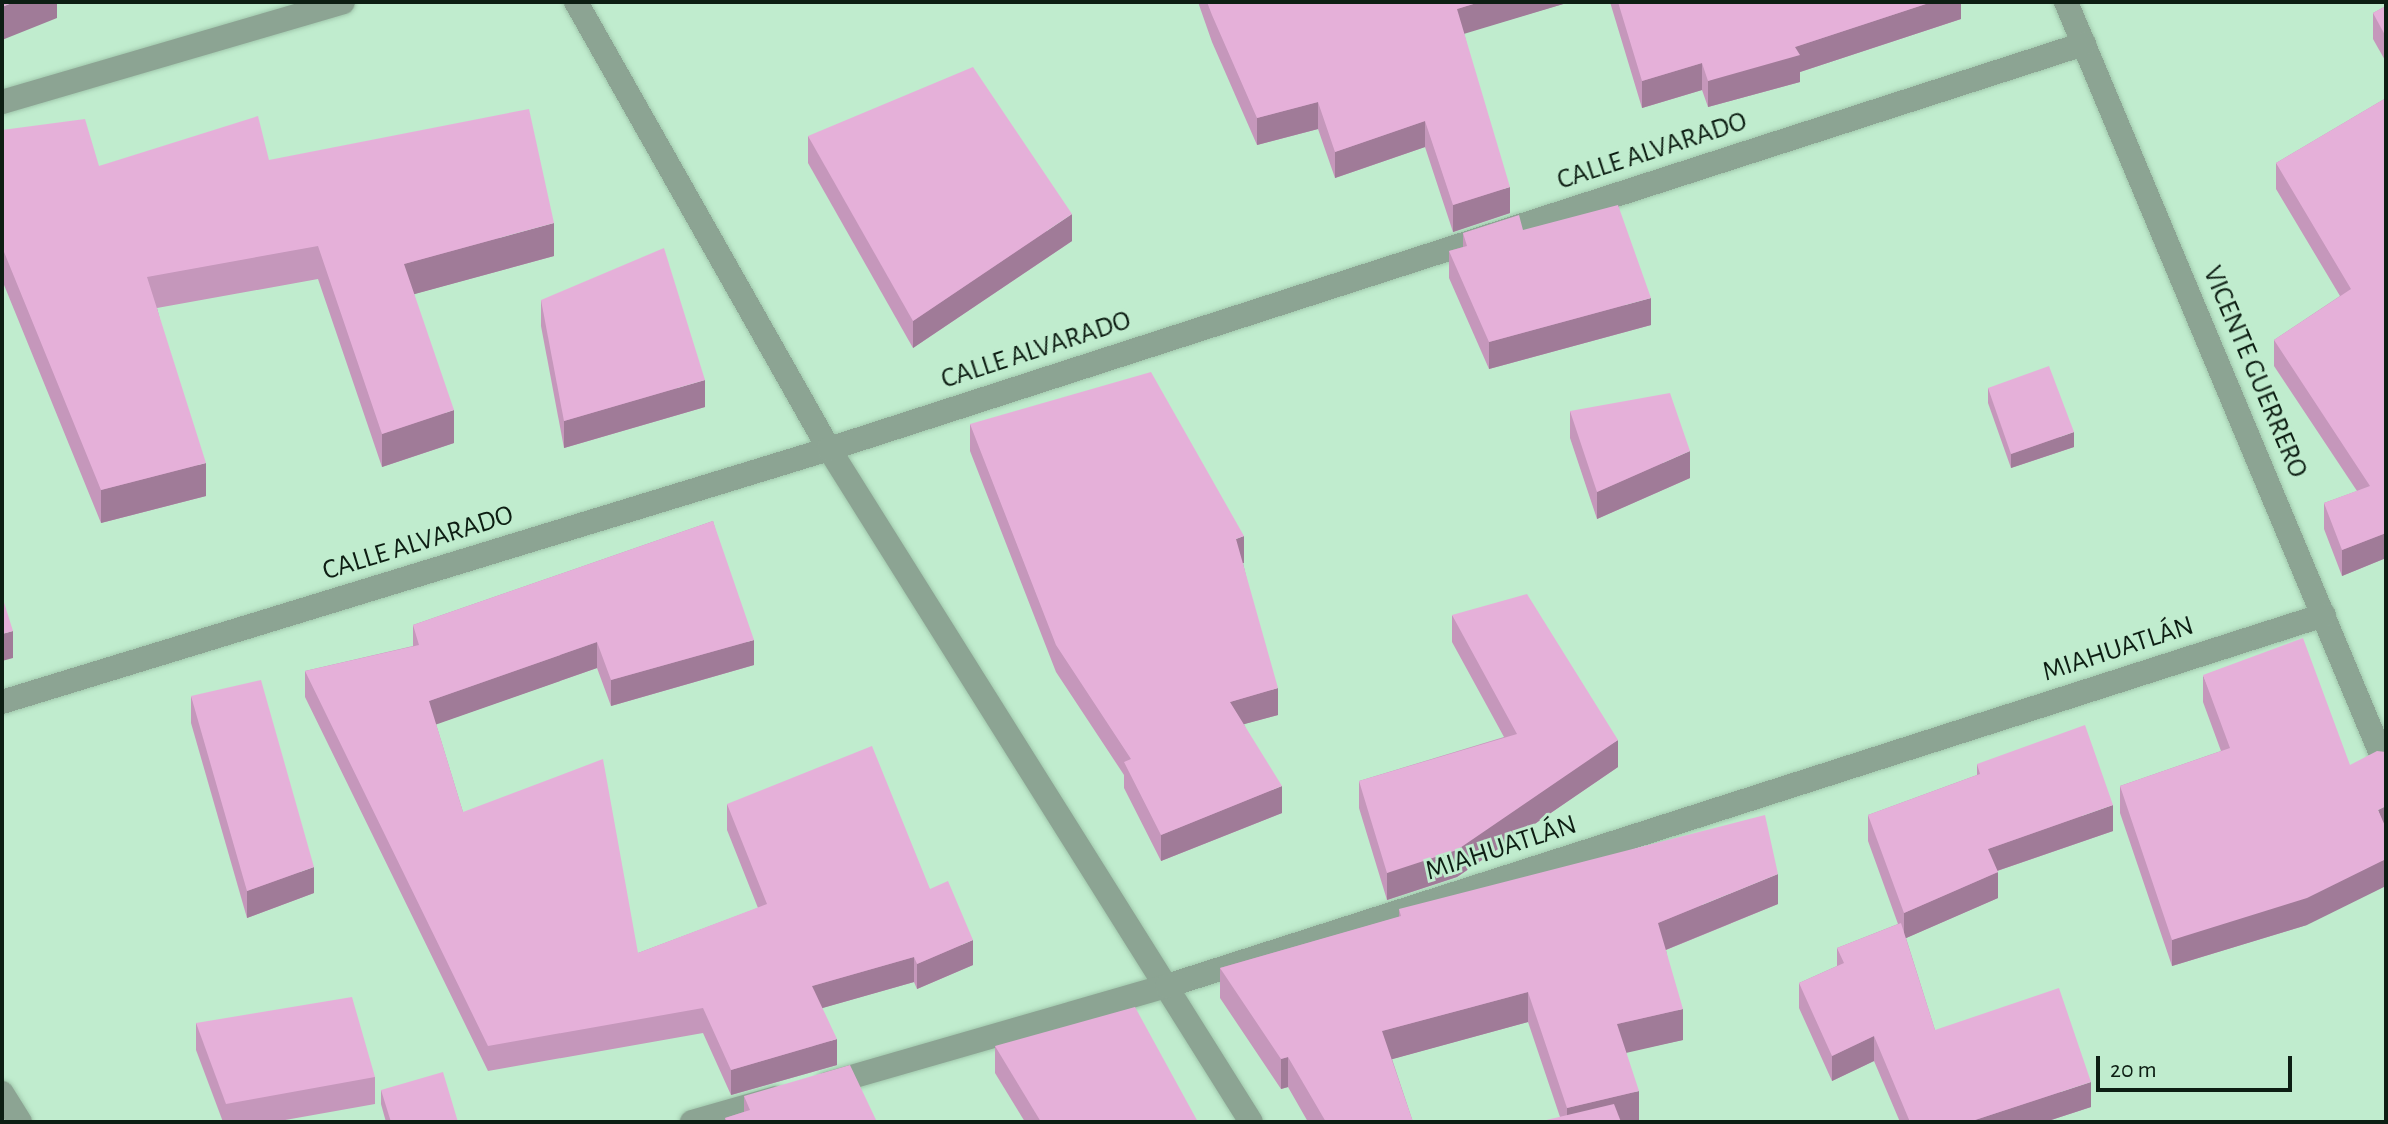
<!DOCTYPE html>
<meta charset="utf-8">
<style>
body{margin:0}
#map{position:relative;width:2388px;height:1124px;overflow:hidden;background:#c0ecce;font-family:"Alegreya Sans",sans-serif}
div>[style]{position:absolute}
.roads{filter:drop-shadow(0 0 2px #a0c7ac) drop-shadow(0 0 2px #a0c7ac)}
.minor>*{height:24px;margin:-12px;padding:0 12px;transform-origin:12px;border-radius:12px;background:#8ca493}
.wall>*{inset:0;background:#c597bb}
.shaded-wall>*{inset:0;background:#a07b98}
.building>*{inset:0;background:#e5b0d9}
span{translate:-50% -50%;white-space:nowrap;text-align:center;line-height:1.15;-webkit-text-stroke:6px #c0ecce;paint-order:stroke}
.street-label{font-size:28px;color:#0d1e13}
.frame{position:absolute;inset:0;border:4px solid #0d1e13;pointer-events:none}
.scale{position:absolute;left:2096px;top:1056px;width:196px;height:36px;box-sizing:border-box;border:4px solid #0d1e13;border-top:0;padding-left:10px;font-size:24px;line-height:28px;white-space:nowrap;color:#0d1e13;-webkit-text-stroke:6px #c0ecce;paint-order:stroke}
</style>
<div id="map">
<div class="roads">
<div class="minor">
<i style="left:576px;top:2px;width:514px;rotate:60.49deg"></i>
<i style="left:829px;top:449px;width:794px;rotate:57.91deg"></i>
<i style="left:2066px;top:2px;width:828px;rotate:67.27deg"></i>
<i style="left:2px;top:102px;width:355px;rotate:-16.3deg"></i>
<i style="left:2px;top:702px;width:865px;rotate:-17.01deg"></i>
<i style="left:829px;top:449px;width:1319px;rotate:-17.89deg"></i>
<i style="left:827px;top:1084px;width:354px;rotate:-16.1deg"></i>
<i style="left:1167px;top:986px;width:1215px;rotate:-17.78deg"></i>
<i style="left:2px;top:1093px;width:34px;rotate:58deg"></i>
<i style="left:692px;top:1122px;width:87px;rotate:-15.9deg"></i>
</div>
</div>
<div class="wall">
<i style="clip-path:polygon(1198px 2px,1570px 2px,1464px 33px,1510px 213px,1453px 232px,1425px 147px,1335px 178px,1318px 129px,1257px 145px,1212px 42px)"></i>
<i style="clip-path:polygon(1610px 2px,1961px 2px,1961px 19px,1800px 72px,1800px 82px,1708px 107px,1702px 90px,1642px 108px)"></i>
<i style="clip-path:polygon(2386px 6px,2386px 62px,2373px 39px,2373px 13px)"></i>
<i style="clip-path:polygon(2386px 98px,2386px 558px,2342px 576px,2324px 529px,2324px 503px,2357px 491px,2274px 366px,2274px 340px,2340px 296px,2276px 189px,2276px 163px)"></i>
<i style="clip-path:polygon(2px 130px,99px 166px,269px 160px,554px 256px,414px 294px,454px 443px,382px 467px,318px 279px,157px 308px,206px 496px,101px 523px,2px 280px)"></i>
<i style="clip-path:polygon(808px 136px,1072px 241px,913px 348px,808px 163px)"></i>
<i style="clip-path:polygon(1523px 230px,1651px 325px,1489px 369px,1449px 278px,1449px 251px,1463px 247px,1463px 233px)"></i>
<i style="clip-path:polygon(541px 300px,705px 407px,564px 448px,541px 326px)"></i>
<i style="clip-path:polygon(1988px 388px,2074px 447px,2011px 468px,1988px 403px)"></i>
<i style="clip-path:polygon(1570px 411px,1690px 478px,1597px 519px,1570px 438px)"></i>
<i style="clip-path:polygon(970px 424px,1244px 563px,1243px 563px,1278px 715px,1244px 724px,1282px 813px,1161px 861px,1124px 788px,1124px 775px,1056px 672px,970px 451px)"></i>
<i style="clip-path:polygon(713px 521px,754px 665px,611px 706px,597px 668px,436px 724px,463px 812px,638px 953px,758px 908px,727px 830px,727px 804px,930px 889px,973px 965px,917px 989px,914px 982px,822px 1008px,837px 1065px,731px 1095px,703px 1033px,488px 1071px,305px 697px,305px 671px,413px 646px,413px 625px)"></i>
<i style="clip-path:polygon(1452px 615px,1618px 767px,1457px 877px,1387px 900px,1359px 808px,1359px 781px,1504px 737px,1452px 642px)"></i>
<i style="clip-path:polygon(2203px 675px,2307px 925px,2172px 966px,2120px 813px,2120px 786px,2221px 751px,2203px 702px)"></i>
<i style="clip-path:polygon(191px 696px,314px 893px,247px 918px,191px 723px)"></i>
<i style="clip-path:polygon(1977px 764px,2113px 831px,1997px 871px,1998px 898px,1906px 938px,1935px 1030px,2091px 1107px,2045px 1122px,1900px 1122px,1874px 1061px,1832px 1081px,1799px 1008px,1799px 983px,1837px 966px,1837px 948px,1898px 924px,1868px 841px,1868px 815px,1977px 775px)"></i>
<i style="clip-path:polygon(1778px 904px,1666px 950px,1683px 1040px,1626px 1052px,1639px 1121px,1560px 1117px,1528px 1022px,1392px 1059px,1413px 1122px,1308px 1122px,1288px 1087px,1281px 1089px,1220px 998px,1220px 968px,1399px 917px,1399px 909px)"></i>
<i style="clip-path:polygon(196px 1023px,375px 1077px,375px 1104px,274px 1122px,223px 1122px,196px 1050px)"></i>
<i style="clip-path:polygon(995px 1046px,1198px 1122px,1025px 1122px,995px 1073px)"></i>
<i style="clip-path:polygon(381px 1090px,458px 1122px,386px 1122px,381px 1104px)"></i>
<i style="clip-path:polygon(744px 1096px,877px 1122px,725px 1122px,725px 1118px,744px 1112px)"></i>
</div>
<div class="shaded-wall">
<i style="clip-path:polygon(14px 2px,57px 2px,57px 18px,2px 40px,2px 7px)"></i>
<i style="clip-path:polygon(1480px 2px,1570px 2px,1457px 36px,1457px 9px)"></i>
<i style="clip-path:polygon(1932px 2px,1961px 2px,1961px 19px,1800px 72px,1800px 82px,1708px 107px,1708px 81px,1795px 47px)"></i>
<i style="clip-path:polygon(1702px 63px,1702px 90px,1642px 108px,1642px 81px)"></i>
<i style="clip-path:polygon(1318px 102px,1318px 129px,1257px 145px,1257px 118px)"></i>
<i style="clip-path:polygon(1425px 121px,1425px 147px,1335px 178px,1335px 152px)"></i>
<i style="clip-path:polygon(1510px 187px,1510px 213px,1453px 232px,1453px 205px)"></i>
<i style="clip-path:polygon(1072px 214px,1072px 241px,913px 348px,913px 321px)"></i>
<i style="clip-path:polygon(554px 223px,554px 256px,404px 297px,404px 264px)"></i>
<i style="clip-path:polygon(1651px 298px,1651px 325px,1489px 369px,1489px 342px)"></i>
<i style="clip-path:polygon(705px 380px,705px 407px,564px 448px,564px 421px)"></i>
<i style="clip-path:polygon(454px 410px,454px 443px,382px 467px,382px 434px)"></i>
<i style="clip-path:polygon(2074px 432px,2074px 447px,2011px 468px,2011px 454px)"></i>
<i style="clip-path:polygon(1690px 451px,1690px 478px,1597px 519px,1597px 492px)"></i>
<i style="clip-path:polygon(206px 463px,206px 496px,101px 523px,101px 490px)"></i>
<i style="clip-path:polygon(2386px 533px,2386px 558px,2342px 576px,2342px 550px)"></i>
<i style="clip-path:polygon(1244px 536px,1244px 563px,1236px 565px,1236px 539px)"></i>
<i style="clip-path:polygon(13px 631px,13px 658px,2px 661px,2px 634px)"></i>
<i style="clip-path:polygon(754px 640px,754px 665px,611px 706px,611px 680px)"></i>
<i style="clip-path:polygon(597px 642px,597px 668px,429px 727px,429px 701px)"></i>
<i style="clip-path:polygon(1278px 688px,1278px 715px,1230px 728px,1230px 702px)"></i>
<i style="clip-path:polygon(1618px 740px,1618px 767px,1457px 877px,1387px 900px,1387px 873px)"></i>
<i style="clip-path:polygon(1282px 786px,1282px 813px,1161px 861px,1161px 835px)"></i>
<i style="clip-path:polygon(2113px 805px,2113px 831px,1988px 874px,1988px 849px)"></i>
<i style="clip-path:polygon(2386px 806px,2386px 832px,2378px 810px)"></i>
<i style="clip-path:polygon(2386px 859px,2386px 886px,2307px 925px,2172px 966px,2172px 940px)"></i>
<i style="clip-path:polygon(314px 867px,314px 893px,247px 918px,247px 891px)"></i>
<i style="clip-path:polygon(1998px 872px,1998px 898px,1904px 939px,1904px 913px)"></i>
<i style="clip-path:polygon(1778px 874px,1778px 904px,1658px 953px,1658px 923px)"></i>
<i style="clip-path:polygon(973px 940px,973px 965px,917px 989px,917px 964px)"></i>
<i style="clip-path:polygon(914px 957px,914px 982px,812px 1011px,812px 986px)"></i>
<i style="clip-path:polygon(1528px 992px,1528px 1022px,1382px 1062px,1382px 1031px)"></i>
<i style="clip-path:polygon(1683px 1009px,1683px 1040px,1617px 1055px,1617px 1024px)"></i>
<i style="clip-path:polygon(1874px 1036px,1874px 1061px,1832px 1081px,1832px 1056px)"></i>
<i style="clip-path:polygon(837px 1039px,837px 1065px,731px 1095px,731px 1070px)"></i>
<i style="clip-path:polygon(1288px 1057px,1288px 1087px,1281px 1089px,1281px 1059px)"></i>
<i style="clip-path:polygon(2091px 1082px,2091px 1107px,2045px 1122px,1969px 1122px)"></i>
<i style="clip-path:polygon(1639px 1091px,1639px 1121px,1567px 1122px,1567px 1108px)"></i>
</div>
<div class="building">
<i style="clip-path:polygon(2px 2px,14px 2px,2px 7px)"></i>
<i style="clip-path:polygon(1207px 2px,1480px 2px,1457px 9px,1510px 187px,1453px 205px,1425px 121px,1335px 152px,1318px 102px,1257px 118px,1212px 15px)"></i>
<i style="clip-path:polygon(1618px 2px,1932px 2px,1795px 47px,1800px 55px,1708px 81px,1702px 63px,1642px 81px)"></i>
<i style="clip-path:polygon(2386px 6px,2386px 37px,2373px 13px)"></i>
<i style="clip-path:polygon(973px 67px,1072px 214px,913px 321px,808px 136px)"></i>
<i style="clip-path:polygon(2386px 98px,2386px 533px,2342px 550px,2324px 503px,2370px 486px,2274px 340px,2351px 289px,2276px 163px)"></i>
<i style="clip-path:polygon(529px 109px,554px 223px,404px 264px,454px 410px,382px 434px,318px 246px,147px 277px,206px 463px,101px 490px,2px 247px,2px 130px,85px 119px,99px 166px,258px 116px,269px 160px)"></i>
<i style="clip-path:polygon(1618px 205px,1651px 298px,1489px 342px,1449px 251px,1467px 246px,1463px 233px,1519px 215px,1523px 230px)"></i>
<i style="clip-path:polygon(664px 248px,705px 380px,564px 421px,541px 300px)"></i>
<i style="clip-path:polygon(2049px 366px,2074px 432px,2011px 454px,1988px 388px)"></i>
<i style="clip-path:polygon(1151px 372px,1244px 536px,1236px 539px,1278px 688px,1230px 702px,1282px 786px,1161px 835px,1124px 762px,1131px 759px,1056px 645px,970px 424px)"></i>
<i style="clip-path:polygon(1670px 393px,1690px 451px,1597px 492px,1570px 411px)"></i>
<i style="clip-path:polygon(713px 521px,754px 640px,611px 680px,597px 642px,429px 701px,463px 812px,603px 759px,638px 953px,767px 904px,727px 804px,872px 746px,930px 889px,948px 881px,973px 940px,917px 964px,914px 957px,812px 986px,837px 1039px,731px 1070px,703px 1008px,488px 1046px,305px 671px,419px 645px,413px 625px)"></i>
<i style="clip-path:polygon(1527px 594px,1618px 740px,1457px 850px,1387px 873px,1359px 781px,1517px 734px,1452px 615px)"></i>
<i style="clip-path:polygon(2px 596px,13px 631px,2px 634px)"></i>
<i style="clip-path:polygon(2303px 638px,2350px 765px,2377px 751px,2386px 752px,2386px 806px,2378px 810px,2386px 828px,2386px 859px,2307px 898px,2172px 940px,2120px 786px,2230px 748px,2203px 675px)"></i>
<i style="clip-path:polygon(261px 680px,314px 867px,247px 891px,191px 696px)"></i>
<i style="clip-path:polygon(2085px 725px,2113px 805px,1988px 849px,1998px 872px,1904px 913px,1868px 815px,1980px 774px,1977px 764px)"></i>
<i style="clip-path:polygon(1765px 815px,1778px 874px,1658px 923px,1683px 1009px,1617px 1024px,1639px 1091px,1567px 1108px,1528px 992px,1382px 1031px,1413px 1122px,1326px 1122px,1288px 1057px,1281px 1059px,1220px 968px,1401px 916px,1399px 909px)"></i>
<i style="clip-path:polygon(1901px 923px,1935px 1030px,2059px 988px,2091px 1082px,1969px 1122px,1910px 1122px,1874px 1036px,1832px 1056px,1799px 983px,1844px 963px,1837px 948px)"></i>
<i style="clip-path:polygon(352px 997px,375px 1077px,226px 1104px,196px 1023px)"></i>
<i style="clip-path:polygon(1135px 1007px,1198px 1122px,1041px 1122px,995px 1046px)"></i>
<i style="clip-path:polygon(850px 1065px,877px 1122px,727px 1122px,725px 1118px,750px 1110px,744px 1096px)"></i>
<i style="clip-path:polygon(443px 1072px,458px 1122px,391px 1122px,381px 1090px)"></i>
<i style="clip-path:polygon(1614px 1104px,1621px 1122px,1538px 1122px)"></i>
</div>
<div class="street-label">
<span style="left:1652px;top:151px;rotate:-18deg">CALLE ALVARADO</span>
<span style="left:1036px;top:350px;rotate:-18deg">CALLE ALVARADO</span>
<span style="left:2255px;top:372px;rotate:67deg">VICENTE GUERRERO</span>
<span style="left:418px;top:543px;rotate:-17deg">CALLE ALVARADO</span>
<span style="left:2118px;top:649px;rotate:-18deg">MIAHUATLÁN</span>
<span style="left:1501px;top:848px;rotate:-18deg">MIAHUATLÁN</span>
</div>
<div class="frame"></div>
<div class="scale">20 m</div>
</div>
